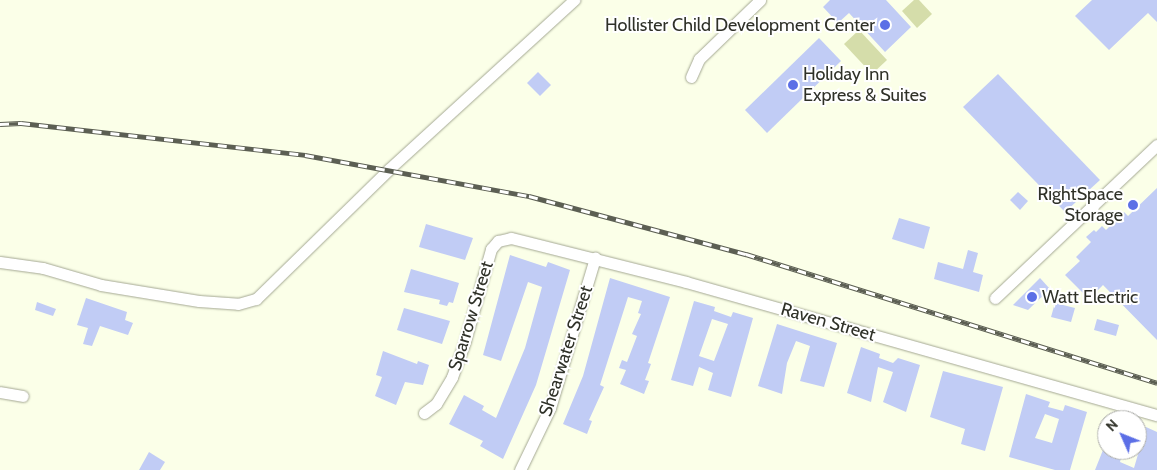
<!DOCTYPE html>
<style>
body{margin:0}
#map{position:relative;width:1157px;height:470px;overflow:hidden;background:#fbffe8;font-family:Cabin,sans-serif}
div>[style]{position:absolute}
.green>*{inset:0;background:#d5ddaa}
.building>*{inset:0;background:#c1ccf5}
.roads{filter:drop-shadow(0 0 1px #a4a893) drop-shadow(0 0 1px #a4a893)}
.street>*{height:11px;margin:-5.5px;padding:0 5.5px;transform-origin:5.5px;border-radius:5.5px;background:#fff}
.rail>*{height:5px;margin-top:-2.5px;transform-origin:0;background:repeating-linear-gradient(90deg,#fff 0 9px,#5c5f53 0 18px);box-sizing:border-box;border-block:1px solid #5c5f53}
.dots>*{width:14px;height:14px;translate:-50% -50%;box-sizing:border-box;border:2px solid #fff;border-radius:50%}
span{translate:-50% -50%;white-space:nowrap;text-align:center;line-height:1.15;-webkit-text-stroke:4px #fff;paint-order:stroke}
.poi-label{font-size:18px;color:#2f3128}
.right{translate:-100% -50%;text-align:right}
.left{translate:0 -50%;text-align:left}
.street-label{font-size:18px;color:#2f3128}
.north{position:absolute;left:1097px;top:410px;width:50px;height:50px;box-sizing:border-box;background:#fff;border:1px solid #acada9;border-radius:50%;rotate:314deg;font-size:14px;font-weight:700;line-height:20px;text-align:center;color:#2f3128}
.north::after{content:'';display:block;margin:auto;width:18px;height:22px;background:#5c6fe6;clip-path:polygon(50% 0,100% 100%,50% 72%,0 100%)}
</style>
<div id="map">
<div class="green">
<i style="clip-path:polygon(914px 0,919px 0,932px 14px,917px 28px,902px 11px)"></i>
<i style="clip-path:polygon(859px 30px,887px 60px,872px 74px,844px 44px)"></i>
</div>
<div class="building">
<i style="clip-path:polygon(830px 0,886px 0,911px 27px,885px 52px,849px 13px,838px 23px,823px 7px)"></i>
<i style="clip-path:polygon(1092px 0,1157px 0,1157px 22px,1148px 13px,1109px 50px,1075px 16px)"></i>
<i style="clip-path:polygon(819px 38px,841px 61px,767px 133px,745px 110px)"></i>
<i style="clip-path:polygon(538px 72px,551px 85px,540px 96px,527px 83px)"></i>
<i style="clip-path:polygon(998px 74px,1100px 180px,1065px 212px,963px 107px)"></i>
<i style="clip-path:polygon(1157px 188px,1157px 340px,1103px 285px,1089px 299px,1065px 275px,1080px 261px,1076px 257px,1091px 242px,1086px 237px,1094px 230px,1096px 232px,1102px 226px,1106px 230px,1124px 212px,1128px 216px)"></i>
<i style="clip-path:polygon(1018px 192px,1028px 201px,1020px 210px,1010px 200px)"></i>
<i style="clip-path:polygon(899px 218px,930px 227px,924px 249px,892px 239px)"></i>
<i style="clip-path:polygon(426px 224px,473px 238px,465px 260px,419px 247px)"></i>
<i style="clip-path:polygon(968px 250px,978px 253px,973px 272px,983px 275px,979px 292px,934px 279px,938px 262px,963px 269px)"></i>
<i style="clip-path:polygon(510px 255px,546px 267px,548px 262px,570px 270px,536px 385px,503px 459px,480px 446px,483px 441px,449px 424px,464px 395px,484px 406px,482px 410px,496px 418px,525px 348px,542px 287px,528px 282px,501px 361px,483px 355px)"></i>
<i style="clip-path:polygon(411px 269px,459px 283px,453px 303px,449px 302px,447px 306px,439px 304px,440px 300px,404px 292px)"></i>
<i style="clip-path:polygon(610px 278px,670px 297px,648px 363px,651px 364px,645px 380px,649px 381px,644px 394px,620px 384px,626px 370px,619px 368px,622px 360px,627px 362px,637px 336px,632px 334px,641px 314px,638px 313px,642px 301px,628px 297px,600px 385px,604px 387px,589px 420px,592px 421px,587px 434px,563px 424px,583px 376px)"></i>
<i style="clip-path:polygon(1040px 278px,1050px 289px,1028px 310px,1013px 305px)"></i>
<i style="clip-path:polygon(86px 298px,127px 312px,125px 320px,133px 323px,128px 335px,100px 326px,92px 346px,83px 344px,88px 328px,77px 325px)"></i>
<i style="clip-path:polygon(evenodd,694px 301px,715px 307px,714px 311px,731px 317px,733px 312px,753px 318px,731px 397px,708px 390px,713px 373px,699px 367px,693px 386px,671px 380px,694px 301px,712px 319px,728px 324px,714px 361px,699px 356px,712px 319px)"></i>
<i style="clip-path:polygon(37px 302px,56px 309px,53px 316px,35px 310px)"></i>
<i style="clip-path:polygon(1055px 303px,1075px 308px,1071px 322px,1051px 317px)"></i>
<i style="clip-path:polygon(404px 308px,450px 321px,442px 344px,397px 330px)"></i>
<i style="clip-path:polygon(1097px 319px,1119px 325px,1116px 336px,1094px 330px)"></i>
<i style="clip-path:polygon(777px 324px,837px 343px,824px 387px,800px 381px,810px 346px,796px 341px,787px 363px,782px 394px,758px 386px)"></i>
<i style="clip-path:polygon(861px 347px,880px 354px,879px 358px,893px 363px,898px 358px,920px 365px,906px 412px,883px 402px,893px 372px,878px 367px,871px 402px,847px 393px)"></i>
<i style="clip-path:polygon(383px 351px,417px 364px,418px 361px,429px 365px,423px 385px,405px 382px,396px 405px,375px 396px,382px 377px,376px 375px)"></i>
<i style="clip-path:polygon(943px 371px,1003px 387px,985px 451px,961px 444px,965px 429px,930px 417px)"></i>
<i style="clip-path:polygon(evenodd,1026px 394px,1050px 402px,1048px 407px,1063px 411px,1065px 405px,1087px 412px,1070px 470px,1055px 470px,1009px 457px,1026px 394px,1045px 414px,1059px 419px,1052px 443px,1035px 438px,1045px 414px)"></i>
<i style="clip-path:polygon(1146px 427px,1157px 432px,1157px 470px,1095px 470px,1103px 450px,1123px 450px,1120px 462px,1134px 468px)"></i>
<i style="clip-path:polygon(149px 452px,165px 462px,160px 470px,139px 470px)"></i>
</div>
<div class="roads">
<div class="street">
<i style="left:691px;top:77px;width:20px;rotate:-66deg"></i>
<i style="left:699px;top:59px;width:85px;rotate:-44deg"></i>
<i style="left:0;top:262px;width:43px;rotate:7.9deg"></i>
<i style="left:43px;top:268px;width:60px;rotate:16.3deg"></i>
<i style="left:101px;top:285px;width:99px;rotate:9.3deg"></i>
<i style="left:199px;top:301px;width:39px;rotate:4deg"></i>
<i style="left:238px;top:304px;width:19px;rotate:-16deg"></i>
<i style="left:256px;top:299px;width:186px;rotate:-44.3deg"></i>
<i style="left:389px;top:169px;width:251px;rotate:-42.4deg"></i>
<i style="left:995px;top:298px;width:223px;rotate:-43.4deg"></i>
<i style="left:0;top:392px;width:23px;rotate:10deg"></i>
<i style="left:424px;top:413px;width:15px;rotate:-37deg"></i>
<i style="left:436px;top:404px;width:31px;rotate:-59deg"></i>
<i style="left:452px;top:377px;width:38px;rotate:-70deg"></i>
<i style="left:465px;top:341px;width:96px;rotate:-74.2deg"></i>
<i style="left:491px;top:249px;width:11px;rotate:-49deg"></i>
<i style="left:498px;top:241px;width:13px;rotate:-13deg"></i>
<i style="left:511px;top:238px;width:180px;rotate:14.1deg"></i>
<i style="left:686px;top:282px;width:489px;rotate:15.8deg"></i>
<i style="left:520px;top:470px;width:69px;rotate:-64.2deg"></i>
<i style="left:550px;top:408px;width:157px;rotate:-73.3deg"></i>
</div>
</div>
<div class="rail">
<i style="left:0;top:124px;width:21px;rotate:-3deg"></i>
<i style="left:21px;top:123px;width:286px;rotate:6.4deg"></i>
<i style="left:305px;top:155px;width:228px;rotate:10.4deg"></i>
<i style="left:529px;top:196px;width:225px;rotate:15deg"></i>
<i style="left:746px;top:254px;width:431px;rotate:17.4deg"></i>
</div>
<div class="dots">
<i style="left:885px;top:25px;background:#5c6fe6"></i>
<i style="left:793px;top:85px;background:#5c6fe6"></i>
<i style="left:1133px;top:205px;background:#5c6fe6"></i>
<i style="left:1032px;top:297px;background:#5c6fe6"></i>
</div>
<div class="poi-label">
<span class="right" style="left:875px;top:25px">Hollister Child Development Center</span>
<span class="left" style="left:803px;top:85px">Holiday Inn<br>Express &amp; Suites</span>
<span class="right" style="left:1123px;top:205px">RightSpace<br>Storage</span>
<span class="left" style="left:1042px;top:297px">Watt Electric</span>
</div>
<div class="street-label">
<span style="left:471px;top:316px;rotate:-73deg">Sparrow Street</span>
<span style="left:828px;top:322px;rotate:16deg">Raven Street</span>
<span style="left:566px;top:351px;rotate:-72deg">Shearwater Street</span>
</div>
<div class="north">N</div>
</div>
